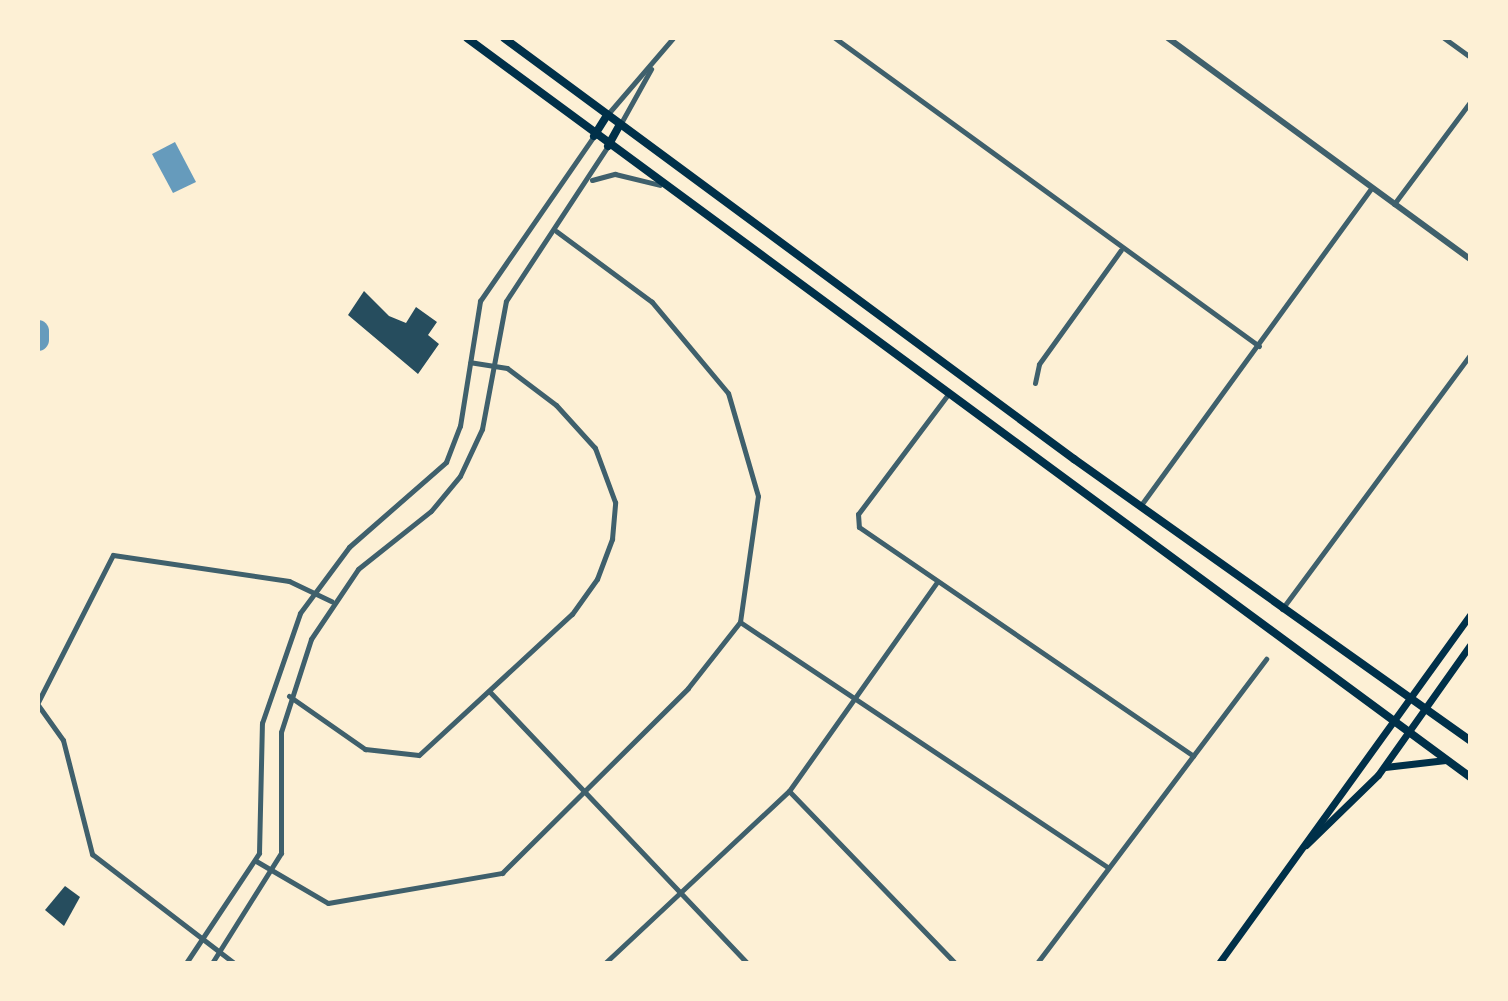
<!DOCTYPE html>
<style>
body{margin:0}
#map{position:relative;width:1508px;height:1001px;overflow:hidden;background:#fdf0d5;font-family:"Times New Roman",serif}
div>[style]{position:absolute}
.water>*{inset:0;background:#669bbc}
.river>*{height:22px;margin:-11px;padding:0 11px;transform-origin:11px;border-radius:11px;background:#669bbc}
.building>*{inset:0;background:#264d5e}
.minor>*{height:5px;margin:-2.5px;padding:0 2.5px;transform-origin:2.5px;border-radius:2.5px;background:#3f606c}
.tertiary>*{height:6px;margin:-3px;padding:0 3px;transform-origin:3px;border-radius:3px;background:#3f606c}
.secondary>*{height:7px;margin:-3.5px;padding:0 3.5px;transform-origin:3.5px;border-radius:3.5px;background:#003049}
.trunk>*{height:8px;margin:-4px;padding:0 4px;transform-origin:4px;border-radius:4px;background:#003049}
span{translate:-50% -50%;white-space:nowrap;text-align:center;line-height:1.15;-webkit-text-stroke:6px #fdf0d5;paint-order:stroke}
.frame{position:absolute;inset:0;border:40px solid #fdf0d5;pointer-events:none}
</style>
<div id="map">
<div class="water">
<i style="clip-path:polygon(175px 142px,196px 182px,173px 193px,152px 154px)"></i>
</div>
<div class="river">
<i style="left:38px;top:331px;width:9px;rotate:90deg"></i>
</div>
<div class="building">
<i style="clip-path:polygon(364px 291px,389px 316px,406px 323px,416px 307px,437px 322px,428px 335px,439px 344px,418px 374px,348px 315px)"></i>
<i style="clip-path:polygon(65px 886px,80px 897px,64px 926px,45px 910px)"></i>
</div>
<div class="minor">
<i style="left:835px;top:38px;width:524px;rotate:36deg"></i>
<i style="left:1444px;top:38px;width:32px;rotate:36deg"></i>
<i style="left:607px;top:115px;width:101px;rotate:-49.4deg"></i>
<i style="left:621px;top:123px;width:62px;rotate:-60.9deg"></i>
<i style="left:592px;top:180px;width:24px;rotate:-15deg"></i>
<i style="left:615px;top:174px;width:46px;rotate:13.7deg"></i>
<i style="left:1394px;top:204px;width:127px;rotate:-53.3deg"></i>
<i style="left:1035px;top:383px;width:19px;rotate:-78deg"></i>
<i style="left:1039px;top:364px;width:140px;rotate:-54.3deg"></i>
<i style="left:949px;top:393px;width:151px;rotate:126.9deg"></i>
<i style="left:858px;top:514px;width:13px;rotate:86deg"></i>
<i style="left:859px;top:527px;width:405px;rotate:34.4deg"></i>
<i style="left:1141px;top:505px;width:391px;rotate:-54deg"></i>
<i style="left:1282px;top:609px;width:316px;rotate:-53.5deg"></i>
<i style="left:740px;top:622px;width:442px;rotate:33.7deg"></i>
<i style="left:489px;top:691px;width:375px;rotate:46.5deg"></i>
<i style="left:289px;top:696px;width:93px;rotate:34.9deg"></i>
<i style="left:365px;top:749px;width:54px;rotate:6.3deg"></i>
<i style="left:419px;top:755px;width:208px;rotate:-42.7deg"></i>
<i style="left:572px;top:614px;width:43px;rotate:-54.5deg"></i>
<i style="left:597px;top:579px;width:43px;rotate:-69.4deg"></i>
<i style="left:612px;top:539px;width:37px;rotate:-85deg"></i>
<i style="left:615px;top:502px;width:58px;rotate:-110.3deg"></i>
<i style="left:595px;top:448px;width:58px;rotate:-132.2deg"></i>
<i style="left:556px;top:405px;width:61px;rotate:-142.9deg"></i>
<i style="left:507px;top:368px;width:37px;rotate:-171deg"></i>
<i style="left:38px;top:702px;width:165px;rotate:-63deg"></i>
<i style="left:113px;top:555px;width:178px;rotate:8.4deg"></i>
<i style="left:289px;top:581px;width:47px;rotate:25.5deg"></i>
<i style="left:38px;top:705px;width:43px;rotate:54.5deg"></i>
<i style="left:63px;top:740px;width:118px;rotate:75.7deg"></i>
<i style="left:92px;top:854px;width:179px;rotate:37.5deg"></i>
<i style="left:789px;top:791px;width:239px;rotate:46deg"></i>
<i style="left:256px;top:861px;width:83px;rotate:30.3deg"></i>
<i style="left:328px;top:903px;width:177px;rotate:-9.8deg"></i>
<i style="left:502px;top:873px;width:262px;rotate:-44.8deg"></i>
<i style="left:688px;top:688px;width:84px;rotate:-51.8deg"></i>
<i style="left:740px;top:622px;width:127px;rotate:-81.9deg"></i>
<i style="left:758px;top:496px;width:107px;rotate:-106.2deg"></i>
<i style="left:728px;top:393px;width:119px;rotate:-129.9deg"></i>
<i style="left:652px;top:302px;width:119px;rotate:-143.5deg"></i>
<i style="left:186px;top:963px;width:132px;rotate:-56.4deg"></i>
<i style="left:259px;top:853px;width:130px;rotate:-88.7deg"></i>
<i style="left:262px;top:723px;width:116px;rotate:-70.9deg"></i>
<i style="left:300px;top:613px;width:82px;rotate:-53.4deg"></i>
<i style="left:349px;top:547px;width:129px;rotate:-41.2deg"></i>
<i style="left:446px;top:462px;width:39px;rotate:-69deg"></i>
<i style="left:460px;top:426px;width:127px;rotate:-80.9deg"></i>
<i style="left:480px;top:301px;width:201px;rotate:-55.4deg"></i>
<i style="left:212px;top:963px;width:130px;rotate:-57.9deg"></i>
<i style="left:281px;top:853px;width:121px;rotate:-90deg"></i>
<i style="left:281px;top:732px;width:98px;rotate:-72.1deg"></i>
<i style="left:311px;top:639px;width:84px;rotate:-56.1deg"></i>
<i style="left:358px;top:569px;width:93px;rotate:-38.5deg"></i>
<i style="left:431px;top:511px;width:45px;rotate:-50.4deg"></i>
<i style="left:460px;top:476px;width:52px;rotate:-64.9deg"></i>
<i style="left:482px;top:429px;width:130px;rotate:-79.4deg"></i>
<i style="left:506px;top:301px;width:186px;rotate:-56.7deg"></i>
<i style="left:605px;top:963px;width:252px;rotate:-43.1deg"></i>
<i style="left:789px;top:791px;width:255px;rotate:-54.7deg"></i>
<i style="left:1037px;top:963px;width:381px;rotate:-53deg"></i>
</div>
<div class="tertiary">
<i style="left:1168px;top:38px;width:374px;rotate:36.2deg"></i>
</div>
<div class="secondary">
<i style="left:1385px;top:767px;width:61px;rotate:-6.5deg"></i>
<i style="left:1306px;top:845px;width:100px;rotate:-44.2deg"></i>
<i style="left:1378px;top:775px;width:159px;rotate:-54.7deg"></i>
<i style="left:1219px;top:963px;width:429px;rotate:-54.2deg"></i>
</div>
<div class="trunk">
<i style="left:467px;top:38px;width:1246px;rotate:36.38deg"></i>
<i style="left:504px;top:38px;width:709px;rotate:36.45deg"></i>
<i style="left:1074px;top:459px;width:486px;rotate:35.4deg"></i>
<i style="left:594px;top:136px;width:25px;rotate:-58deg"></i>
<i style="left:608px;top:146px;width:25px;rotate:-61deg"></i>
</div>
<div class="frame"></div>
</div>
